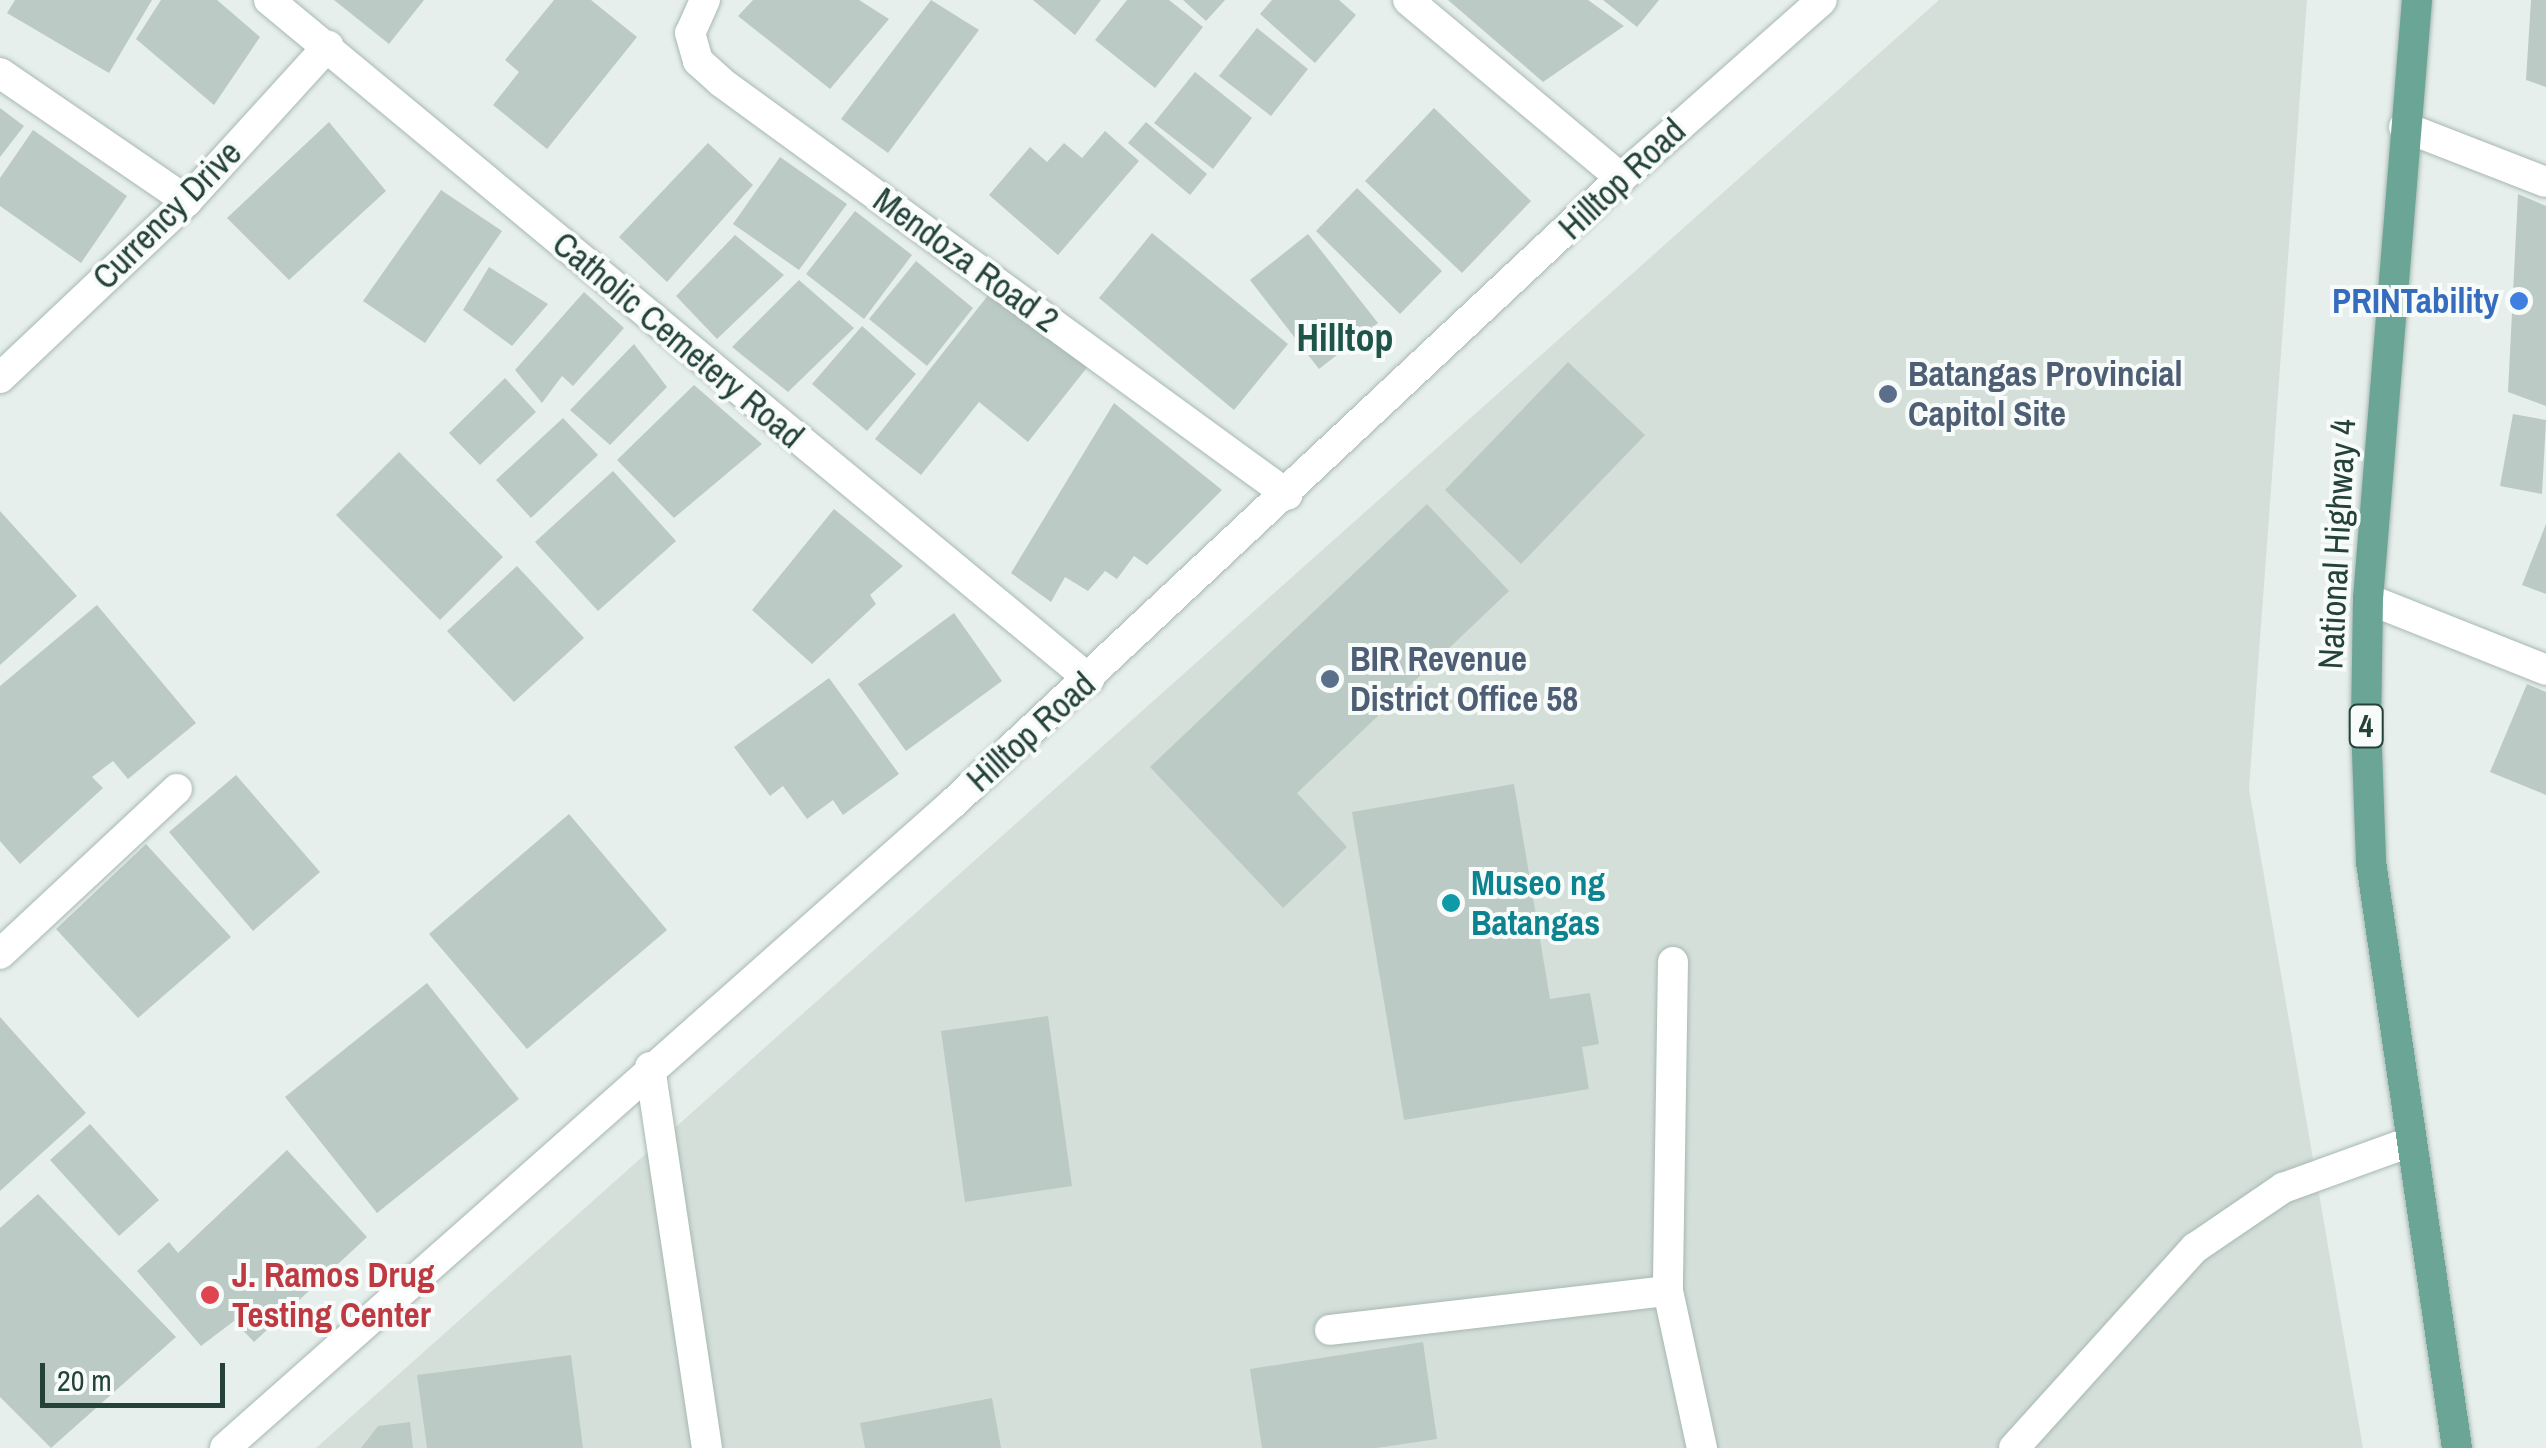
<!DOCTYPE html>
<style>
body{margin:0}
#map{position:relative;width:2546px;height:1448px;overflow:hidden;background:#e6efeb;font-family:"Archivo Narrow",sans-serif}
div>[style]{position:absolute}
.built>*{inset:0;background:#d4dfda}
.building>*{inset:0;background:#bbcac4}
.roads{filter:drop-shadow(0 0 2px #a8b8b2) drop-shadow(0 0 2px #a8b8b2)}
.minor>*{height:30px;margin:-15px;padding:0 15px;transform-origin:15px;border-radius:15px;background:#fff}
.major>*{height:30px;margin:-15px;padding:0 15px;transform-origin:15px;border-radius:15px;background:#6aa596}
.dots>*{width:28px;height:28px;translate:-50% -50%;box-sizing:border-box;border:5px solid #f7fbf9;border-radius:50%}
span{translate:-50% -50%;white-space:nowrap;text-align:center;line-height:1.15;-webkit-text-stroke:8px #f7fbf9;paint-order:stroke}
.shield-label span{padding:2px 8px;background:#f7fbf9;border:2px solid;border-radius:8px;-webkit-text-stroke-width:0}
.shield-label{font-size:32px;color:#24423a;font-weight:700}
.street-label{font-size:35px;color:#24423a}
.shop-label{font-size:35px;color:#366cbe;font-weight:700}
.right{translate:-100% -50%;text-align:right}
.service-label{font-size:35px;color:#4e5e75;font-weight:700}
.left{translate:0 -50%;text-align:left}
.culture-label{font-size:35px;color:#0d838f;font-weight:700}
.health-label{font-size:35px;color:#be3a42;font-weight:700}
.neighbourhood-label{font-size:38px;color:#1f5548;font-weight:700}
.scale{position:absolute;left:40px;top:1363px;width:185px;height:45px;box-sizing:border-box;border:5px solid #24423a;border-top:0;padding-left:12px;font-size:30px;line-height:35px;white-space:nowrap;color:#24423a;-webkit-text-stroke:8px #f7fbf9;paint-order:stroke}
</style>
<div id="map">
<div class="built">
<i style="clip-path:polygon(1939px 0,2307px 0,2249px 789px,2363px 1448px,316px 1448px)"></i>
</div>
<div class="building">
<i style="clip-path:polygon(15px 0,152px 0,109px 73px,7px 13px)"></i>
<i style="clip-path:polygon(161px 0,217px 0,260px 37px,214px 105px,136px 39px)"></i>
<i style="clip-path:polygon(334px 0,424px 0,389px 44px)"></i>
<i style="clip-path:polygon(554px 0,591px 0,637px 37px,547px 149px,493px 105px,519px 72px,505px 60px)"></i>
<i style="clip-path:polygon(753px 0,859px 0,889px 19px,830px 89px,738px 16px)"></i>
<i style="clip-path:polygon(931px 0,979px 30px,888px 153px,841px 119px)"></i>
<i style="clip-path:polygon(1033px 0,1101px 0,1075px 35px)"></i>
<i style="clip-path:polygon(1127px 0,1169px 0,1203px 27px,1155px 88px,1095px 40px)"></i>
<i style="clip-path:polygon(1183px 0,1225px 0,1206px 21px)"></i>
<i style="clip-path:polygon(1272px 0,1339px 0,1356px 15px,1315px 63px,1260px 14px)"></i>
<i style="clip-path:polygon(1448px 0,1588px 0,1624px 26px,1543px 82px)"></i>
<i style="clip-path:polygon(1603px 0,1659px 0,1637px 27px)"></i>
<i style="clip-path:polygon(2531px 0,2546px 0,2546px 87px,2526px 80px)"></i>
<i style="clip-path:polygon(1257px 28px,1308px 69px,1271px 116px,1219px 76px)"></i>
<i style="clip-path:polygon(1195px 72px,1252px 118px,1213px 169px,1154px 123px)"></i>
<i style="clip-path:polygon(0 108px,24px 126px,0 157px)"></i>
<i style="clip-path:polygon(1434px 108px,1531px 201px,1462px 273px,1365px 181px)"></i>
<i style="clip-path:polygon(329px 122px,386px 191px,289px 280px,227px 218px)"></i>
<i style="clip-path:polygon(1146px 122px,1207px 174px,1190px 195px,1128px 143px)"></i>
<i style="clip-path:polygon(33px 130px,127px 196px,81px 263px,0 206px,0 178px)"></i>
<i style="clip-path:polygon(1105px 131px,1139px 161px,1058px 255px,989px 195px,1030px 147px,1047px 162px,1064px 143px,1082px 158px)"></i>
<i style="clip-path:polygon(708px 143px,753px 185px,667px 282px,619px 237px)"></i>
<i style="clip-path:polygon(780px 157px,847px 204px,799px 270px,733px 224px)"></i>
<i style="clip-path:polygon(1357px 188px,1442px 271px,1400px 314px,1316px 231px)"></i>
<i style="clip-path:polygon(441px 190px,502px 231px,425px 343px,363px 301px)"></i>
<i style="clip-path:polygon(2518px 194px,2546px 206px,2546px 406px,2508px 392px)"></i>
<i style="clip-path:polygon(855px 211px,912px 255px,864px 319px,806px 274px)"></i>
<i style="clip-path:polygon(1152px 233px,1288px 344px,1234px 410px,1099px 298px)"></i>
<i style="clip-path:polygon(1308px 234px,1378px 323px,1319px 369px,1250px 280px)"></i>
<i style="clip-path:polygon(735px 235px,784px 275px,717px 339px,676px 296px)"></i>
<i style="clip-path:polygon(916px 261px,973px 308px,927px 366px,869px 319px)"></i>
<i style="clip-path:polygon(489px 267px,548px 304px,512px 346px,463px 310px)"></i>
<i style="clip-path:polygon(799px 280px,854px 328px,788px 392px,732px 347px)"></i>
<i style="clip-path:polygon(993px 289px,1089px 365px,1028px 442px,979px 402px,921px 475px,875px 439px)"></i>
<i style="clip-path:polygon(584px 292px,624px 328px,573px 386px,562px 376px,542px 403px,515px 370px)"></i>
<i style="clip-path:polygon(862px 326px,916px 374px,867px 431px,812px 384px)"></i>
<i style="clip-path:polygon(634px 344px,667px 387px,610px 445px,570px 410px)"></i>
<i style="clip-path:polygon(1568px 362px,1645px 435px,1521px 564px,1445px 490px)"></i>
<i style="clip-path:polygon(505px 378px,536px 412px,480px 465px,449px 433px)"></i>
<i style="clip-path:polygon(694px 385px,762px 444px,674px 518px,617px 460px)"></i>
<i style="clip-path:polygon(1114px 403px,1222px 490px,1147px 565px,1134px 556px,1117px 579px,1105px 571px,1088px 591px,1065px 577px,1051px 602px,1011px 573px)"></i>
<i style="clip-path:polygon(2513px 414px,2546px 420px,2542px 494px,2500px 486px)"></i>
<i style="clip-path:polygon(563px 418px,598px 455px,531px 518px,496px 480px)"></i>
<i style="clip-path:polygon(399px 452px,503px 557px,440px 620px,336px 515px)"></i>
<i style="clip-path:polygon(613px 471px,676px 541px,598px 611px,535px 542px)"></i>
<i style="clip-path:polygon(1427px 504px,1509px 591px,1297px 793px,1347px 847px,1283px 908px,1150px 767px)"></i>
<i style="clip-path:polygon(834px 509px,903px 566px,870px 595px,876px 604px,812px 664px,752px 610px)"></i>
<i style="clip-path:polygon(0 511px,77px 596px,0 665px)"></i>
<i style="clip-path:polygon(2546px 524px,2546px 594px,2522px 585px)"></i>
<i style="clip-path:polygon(517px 566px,584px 638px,514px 702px,447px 631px)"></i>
<i style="clip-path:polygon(97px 605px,196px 723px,128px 779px,113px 761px,92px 777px,103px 788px,20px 864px,0 841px,0 686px)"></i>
<i style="clip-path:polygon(954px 613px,1002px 681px,906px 751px,858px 684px)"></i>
<i style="clip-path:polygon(829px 678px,899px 774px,843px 815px,833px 800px,807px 819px,783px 786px,770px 796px,734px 747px)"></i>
<i style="clip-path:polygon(2527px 684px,2546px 692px,2546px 795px,2490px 772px)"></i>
<i style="clip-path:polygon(236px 775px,320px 872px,253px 931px,169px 832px)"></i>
<i style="clip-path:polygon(1514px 784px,1550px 999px,1590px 993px,1599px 1044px,1582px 1047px,1589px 1089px,1404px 1120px,1352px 812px)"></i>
<i style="clip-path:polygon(569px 814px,667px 930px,527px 1049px,429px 934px)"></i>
<i style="clip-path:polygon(146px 844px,231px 937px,138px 1018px,56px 929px)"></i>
<i style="clip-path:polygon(427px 983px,519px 1099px,377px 1213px,285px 1097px)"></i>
<i style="clip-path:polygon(1048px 1016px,1072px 1186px,965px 1202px,941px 1031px)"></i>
<i style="clip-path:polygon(0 1017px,86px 1113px,0 1191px)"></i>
<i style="clip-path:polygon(90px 1124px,159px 1200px,119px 1236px,50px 1160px)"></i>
<i style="clip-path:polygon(287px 1150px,367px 1237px,254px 1342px,234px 1321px,201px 1346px,137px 1271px,169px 1242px,178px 1253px)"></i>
<i style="clip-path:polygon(38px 1194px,176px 1337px,51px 1448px,0 1397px,0 1228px)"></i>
<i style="clip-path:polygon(1423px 1342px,1437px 1439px,1376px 1448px,1262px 1448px,1250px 1369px)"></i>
<i style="clip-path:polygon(571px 1355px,583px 1448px,427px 1448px,417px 1375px)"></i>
<i style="clip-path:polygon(992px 1398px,1001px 1448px,865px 1448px,860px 1423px)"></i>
<i style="clip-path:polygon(410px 1422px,413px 1448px,361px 1448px,378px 1426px)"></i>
</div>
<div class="roads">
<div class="minor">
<i style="left:269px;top:0;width:1065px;rotate:39.63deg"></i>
<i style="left:705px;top:0;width:36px;rotate:114deg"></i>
<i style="left:690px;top:33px;width:29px;rotate:74deg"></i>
<i style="left:698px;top:61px;width:31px;rotate:42deg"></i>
<i style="left:721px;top:82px;width:701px;rotate:36.07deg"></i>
<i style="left:1408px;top:0;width:278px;rotate:39.9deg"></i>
<i style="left:0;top:73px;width:227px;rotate:34.4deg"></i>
<i style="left:2404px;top:127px;width:152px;rotate:21.2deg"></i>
<i style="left:0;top:378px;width:257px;rotate:-43.4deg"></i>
<i style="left:187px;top:201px;width:210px;rotate:-47.7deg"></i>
<i style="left:2368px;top:599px;width:192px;rotate:21.7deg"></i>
<i style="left:0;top:954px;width:242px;rotate:-43deg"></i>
<i style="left:1673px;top:962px;width:329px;rotate:90.9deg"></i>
<i style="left:1668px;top:1291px;width:161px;rotate:77.8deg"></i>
<i style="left:650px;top:1067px;width:385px;rotate:81.5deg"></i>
<i style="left:1330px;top:1330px;width:340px;rotate:-6.6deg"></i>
<i style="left:225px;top:1448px;width:973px;rotate:-41.54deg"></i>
<i style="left:953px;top:803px;width:915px;rotate:-43.1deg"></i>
<i style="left:1621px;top:178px;width:268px;rotate:-41.5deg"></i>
<i style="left:2014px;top:1448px;width:270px;rotate:-47.9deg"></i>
<i style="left:2195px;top:1248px;width:107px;rotate:-34.3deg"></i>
<i style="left:2283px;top:1188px;width:135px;rotate:-19.9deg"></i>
</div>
<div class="major">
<i style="left:2417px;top:0;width:601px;rotate:94.68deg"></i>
<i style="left:2368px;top:599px;width:125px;rotate:90.9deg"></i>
<i style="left:2366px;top:724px;width:138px;rotate:87.9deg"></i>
<i style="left:2371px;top:862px;width:592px;rotate:81.65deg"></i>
</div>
</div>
<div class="dots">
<i style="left:2519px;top:301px;background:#3f7fe0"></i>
<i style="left:1888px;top:394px;background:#5c6f8a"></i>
<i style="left:1330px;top:679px;background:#5c6f8a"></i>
<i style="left:1451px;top:903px;background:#0f9aa8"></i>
<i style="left:210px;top:1295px;background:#e0444e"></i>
</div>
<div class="shield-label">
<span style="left:2366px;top:726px">4</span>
</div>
<div class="street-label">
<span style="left:1622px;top:179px;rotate:-43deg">Hilltop Road</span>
<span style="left:167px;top:215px;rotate:-45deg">Currency Drive</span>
<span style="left:966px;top:260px;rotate:36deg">Mendoza Road 2</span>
<span style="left:678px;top:340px;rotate:40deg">Catholic Cemetery Road</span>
<span style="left:2337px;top:544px;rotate:-87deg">National Highway 4</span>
<span style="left:1031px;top:732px;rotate:-42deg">Hilltop Road</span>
</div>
<div class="shop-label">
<span class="right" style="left:2499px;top:301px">PRINTability</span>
</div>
<div class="service-label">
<span class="left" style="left:1908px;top:394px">Batangas Provincial<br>Capitol Site</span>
<span class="left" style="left:1350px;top:679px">BIR Revenue<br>District Office 58</span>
</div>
<div class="culture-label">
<span class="left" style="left:1471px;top:903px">Museo ng<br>Batangas</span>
</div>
<div class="health-label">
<span class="left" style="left:232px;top:1295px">J. Ramos Drug<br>Testing Center</span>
</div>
<div class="neighbourhood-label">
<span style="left:1345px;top:338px">Hilltop</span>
</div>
<div class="scale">20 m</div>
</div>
